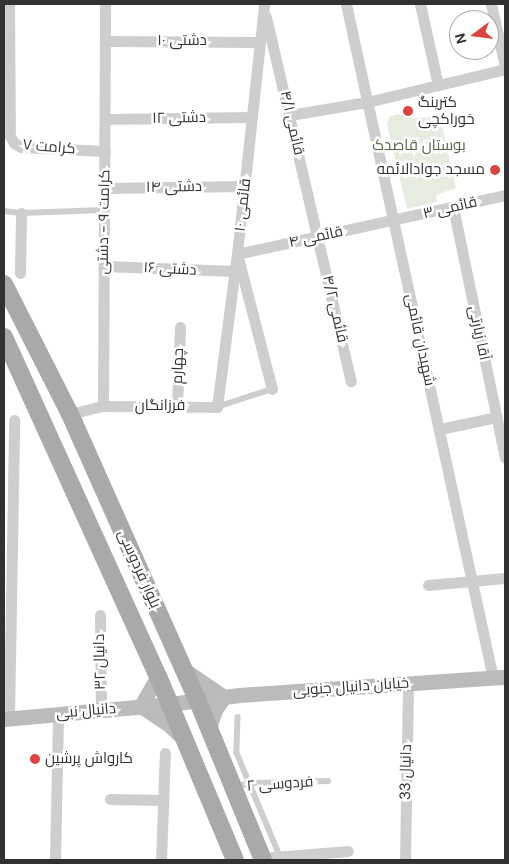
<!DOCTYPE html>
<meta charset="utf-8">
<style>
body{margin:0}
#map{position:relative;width:509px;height:864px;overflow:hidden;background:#fff;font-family:"DM Sans",Cairo,sans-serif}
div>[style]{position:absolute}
.green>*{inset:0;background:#e6ede0}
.service>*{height:5.5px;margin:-2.75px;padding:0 2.75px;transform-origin:2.75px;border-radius:2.75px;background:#cecece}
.minor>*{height:11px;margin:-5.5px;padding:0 5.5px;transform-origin:5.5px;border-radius:5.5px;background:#cecece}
.secondary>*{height:15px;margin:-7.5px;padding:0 7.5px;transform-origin:7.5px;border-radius:7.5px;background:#bbb}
.primary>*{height:18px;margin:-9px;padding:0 9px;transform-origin:9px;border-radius:9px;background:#a9a9a9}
.dots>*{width:14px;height:14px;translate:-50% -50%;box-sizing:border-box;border:2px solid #fff;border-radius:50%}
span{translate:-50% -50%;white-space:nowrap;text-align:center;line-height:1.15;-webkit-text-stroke:5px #fff;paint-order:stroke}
.street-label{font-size:15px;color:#313131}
.poi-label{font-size:15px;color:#313131}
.left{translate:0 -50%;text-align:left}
.right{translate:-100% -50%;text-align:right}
.park-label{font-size:15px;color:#506b40}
.frame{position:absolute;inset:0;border:5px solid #313131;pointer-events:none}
.north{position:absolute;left:449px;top:10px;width:50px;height:50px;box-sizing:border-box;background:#fff;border:1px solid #adadad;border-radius:50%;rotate:255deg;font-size:14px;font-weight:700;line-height:20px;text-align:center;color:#313131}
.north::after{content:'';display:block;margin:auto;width:18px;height:22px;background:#dc4440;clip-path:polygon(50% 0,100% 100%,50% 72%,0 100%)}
</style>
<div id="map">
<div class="green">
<i style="clip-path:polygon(397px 114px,414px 118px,440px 117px,456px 188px,436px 195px,437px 202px,407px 209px,387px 124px,389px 117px)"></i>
</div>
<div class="service">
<i style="left:4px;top:211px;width:17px;rotate:7deg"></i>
<i style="left:21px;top:213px;width:83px;rotate:-2.1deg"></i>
<i style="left:217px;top:407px;width:58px;rotate:-18.1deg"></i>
<i style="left:238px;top:717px;width:36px;rotate:92deg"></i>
<i style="left:237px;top:753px;width:112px;rotate:67.3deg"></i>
<i style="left:236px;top:787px;width:15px;rotate:-16deg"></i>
<i style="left:250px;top:783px;width:78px;rotate:-1.5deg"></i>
</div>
<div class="minor">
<i style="left:9px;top:4px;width:132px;rotate:89.6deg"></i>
<i style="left:10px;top:136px;width:8px;rotate:60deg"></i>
<i style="left:14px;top:143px;width:8px;rotate:30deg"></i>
<i style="left:21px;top:147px;width:84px;rotate:2.7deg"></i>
<i style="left:346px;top:4px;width:690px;rotate:77.7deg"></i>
<i style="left:420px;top:4px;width:83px;rotate:77.5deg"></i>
<i style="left:491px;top:4px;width:64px;rotate:77.3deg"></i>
<i style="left:266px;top:17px;width:374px;rotate:76.9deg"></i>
<i style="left:105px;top:41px;width:155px;rotate:0.4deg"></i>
<i style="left:290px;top:115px;width:78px;rotate:-9.6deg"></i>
<i style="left:367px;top:102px;width:142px;rotate:-13.4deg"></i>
<i style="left:106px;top:119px;width:146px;rotate:-0.8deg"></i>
<i style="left:104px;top:188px;width:141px;rotate:-0.8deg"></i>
<i style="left:453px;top:207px;width:256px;rotate:78.3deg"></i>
<i style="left:104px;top:266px;width:131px;rotate:2.2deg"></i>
<i style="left:20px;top:273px;width:60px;rotate:-89deg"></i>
<i style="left:272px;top:389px;width:139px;rotate:-104.5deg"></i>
<i style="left:237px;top:254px;width:274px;rotate:-12.4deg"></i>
<i style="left:103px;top:406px;width:114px;rotate:0.5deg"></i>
<i style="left:217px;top:407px;width:154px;rotate:-82.6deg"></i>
<i style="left:237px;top:254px;width:251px;rotate:-83.8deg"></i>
<i style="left:177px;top:406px;width:79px;rotate:-87.8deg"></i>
<i style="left:70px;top:414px;width:34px;rotate:-14deg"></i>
<i style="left:103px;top:406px;width:402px;rotate:-89.7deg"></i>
<i style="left:440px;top:429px;width:57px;rotate:-12.1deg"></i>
<i style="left:428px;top:585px;width:77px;rotate:-5.2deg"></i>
<i style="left:100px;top:615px;width:94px;rotate:89.4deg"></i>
<i style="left:9px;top:718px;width:298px;rotate:-89deg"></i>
<i style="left:110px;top:799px;width:53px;rotate:1.1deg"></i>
<i style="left:262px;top:858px;width:86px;rotate:-4.7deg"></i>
<i style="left:55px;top:860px;width:147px;rotate:-88.8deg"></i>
<i style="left:161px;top:860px;width:107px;rotate:-87.9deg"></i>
<i style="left:405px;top:860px;width:177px;rotate:-89deg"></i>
</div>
<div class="secondary">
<i style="left:183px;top:669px;width:50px;rotate:34.3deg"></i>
<i style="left:224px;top:697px;width:16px;rotate:125deg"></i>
<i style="left:215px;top:710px;width:20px;rotate:108deg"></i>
<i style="left:158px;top:676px;width:34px;rotate:120deg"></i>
<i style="left:141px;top:706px;width:34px;rotate:34deg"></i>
<i style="left:169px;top:725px;width:19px;rotate:43deg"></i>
<i style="left:4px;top:719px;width:166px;rotate:-5.2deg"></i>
<i style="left:169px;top:704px;width:71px;rotate:-7.3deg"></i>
<i style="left:239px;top:695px;width:267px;rotate:-3.9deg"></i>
</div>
<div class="primary">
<i style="left:4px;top:284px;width:146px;rotate:63.1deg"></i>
<i style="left:70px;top:414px;width:312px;rotate:66deg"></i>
<i style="left:197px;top:699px;width:174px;rotate:67.7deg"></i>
<i style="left:4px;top:337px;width:372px;rotate:65.6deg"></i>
<i style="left:158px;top:676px;width:199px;rotate:67.3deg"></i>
</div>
<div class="dots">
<i style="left:408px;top:111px;background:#dc4440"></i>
<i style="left:495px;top:170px;background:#dc4440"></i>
<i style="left:35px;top:759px;background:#dc4440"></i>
</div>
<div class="street-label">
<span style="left:182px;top:41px">دشتی ۱۰</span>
<span style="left:179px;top:118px;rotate:-1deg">دشتی ۱۲</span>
<span style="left:292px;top:123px;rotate:77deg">قائمی ۴/۱</span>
<span style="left:49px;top:147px;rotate:5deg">کرامت ۷</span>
<span style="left:174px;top:187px;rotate:-1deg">دشتی ۱۴</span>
<span style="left:243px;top:205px;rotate:-84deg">قائمی ۱۰</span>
<span style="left:450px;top:208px;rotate:-13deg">قائمی ۳</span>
<span style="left:104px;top:222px;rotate:-89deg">کرامت ۹ - دشتی</span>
<span style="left:316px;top:237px;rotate:-12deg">قائمی ۴</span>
<span style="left:170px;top:269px;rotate:3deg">دشتی ۱۶</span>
<span style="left:335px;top:309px;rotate:77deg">قائمی ۴/۲</span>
<span style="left:479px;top:333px;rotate:78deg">آقا زیارتی</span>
<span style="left:420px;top:340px;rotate:78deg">شهیدان قائمی</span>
<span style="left:178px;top:366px;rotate:-88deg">چهارم</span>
<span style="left:160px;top:406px">فرزانگان</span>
<span style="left:139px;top:569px;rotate:66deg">بلوار فردوسی</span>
<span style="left:100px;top:662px;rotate:-91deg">دانیال ۳۲</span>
<span style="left:351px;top:687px;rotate:-4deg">خیابان دانیال جنوبی</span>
<span style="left:86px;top:711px;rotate:-5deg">دانیال نبی</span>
<span style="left:406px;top:772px;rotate:-89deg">دانیال 33</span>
<span style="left:280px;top:784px;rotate:-4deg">فردوسی ۲</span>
</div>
<div class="poi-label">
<span class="left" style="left:418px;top:111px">کترینگ<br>خوراکچی</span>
<span class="right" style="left:485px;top:170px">مسجد جوادالائمه</span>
<span class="left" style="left:45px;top:759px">کارواش پرشین</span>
</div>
<div class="park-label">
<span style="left:419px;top:146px">بوستان قاصدک</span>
</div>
<div class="frame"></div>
<div class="north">N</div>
</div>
